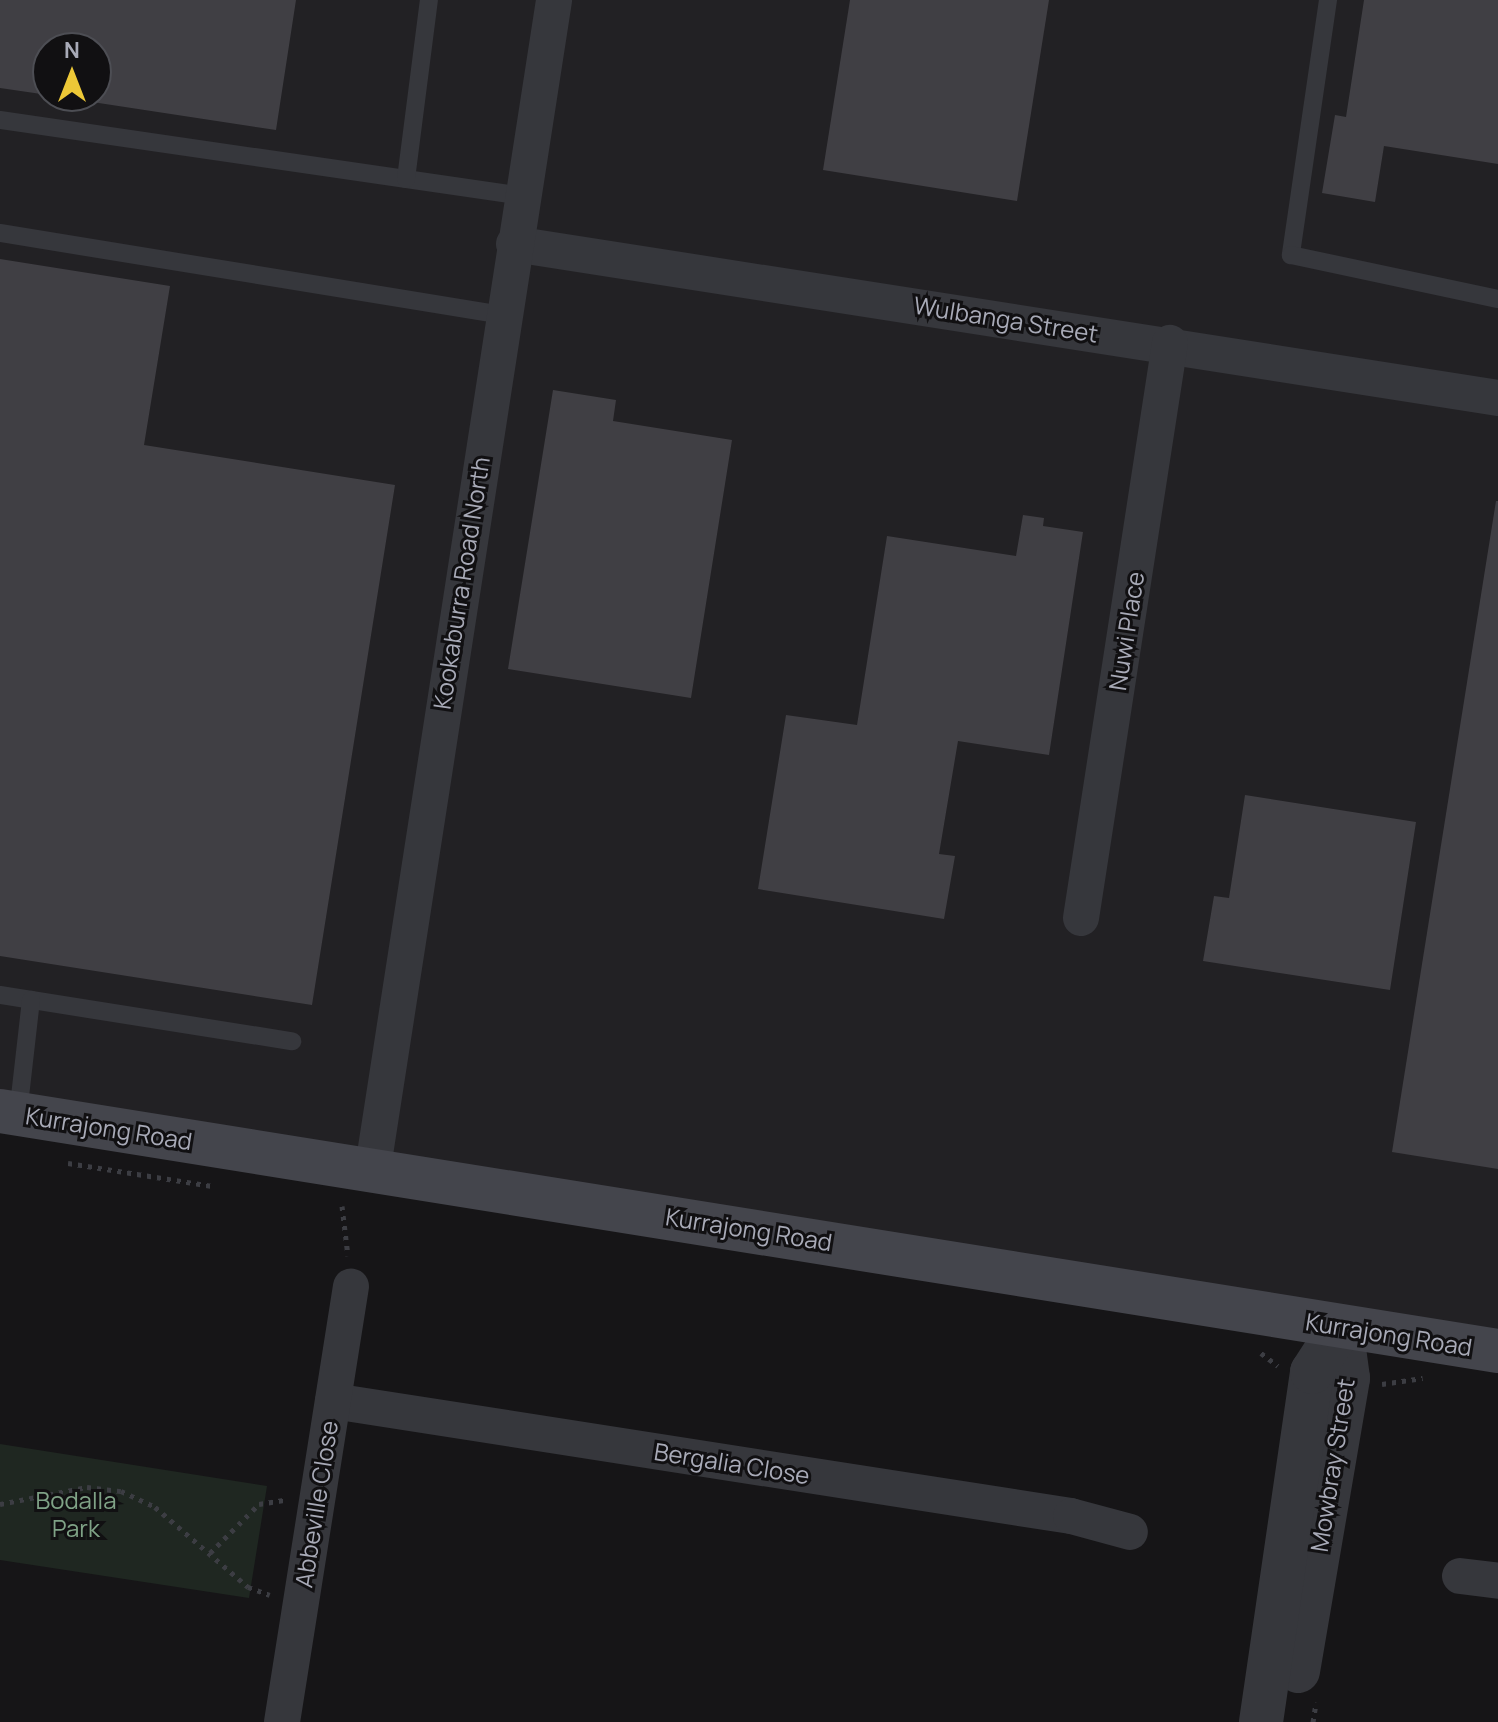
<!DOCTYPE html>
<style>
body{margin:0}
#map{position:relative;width:1498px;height:1722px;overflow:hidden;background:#161517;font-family:Manrope,sans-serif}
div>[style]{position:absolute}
.built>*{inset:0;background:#222124}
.green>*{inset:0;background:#1f2721}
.building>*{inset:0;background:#403f44}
.path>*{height:5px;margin-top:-2.5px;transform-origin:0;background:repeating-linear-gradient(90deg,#3c3d43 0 4px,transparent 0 10px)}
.service>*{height:18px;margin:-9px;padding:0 9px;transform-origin:9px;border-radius:9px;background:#36373c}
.minor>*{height:36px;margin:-18px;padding:0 18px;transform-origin:18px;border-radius:18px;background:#36373c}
.tertiary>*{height:44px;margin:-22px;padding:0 22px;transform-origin:22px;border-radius:22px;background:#36373c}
.secondary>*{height:44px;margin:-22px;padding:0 22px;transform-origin:22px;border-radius:22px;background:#44454c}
span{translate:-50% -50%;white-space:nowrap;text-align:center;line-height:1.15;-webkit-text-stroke:6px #111012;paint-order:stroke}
.street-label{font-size:24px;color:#a8aab7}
.park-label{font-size:24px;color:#7fa286}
.north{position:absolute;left:32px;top:32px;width:80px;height:80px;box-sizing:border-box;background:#111012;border:2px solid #4d4e54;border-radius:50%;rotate:0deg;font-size:22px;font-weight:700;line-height:32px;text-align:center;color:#a8aab7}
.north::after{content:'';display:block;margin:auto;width:28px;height:36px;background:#edc837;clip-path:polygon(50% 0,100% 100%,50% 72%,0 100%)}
</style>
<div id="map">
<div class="built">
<i style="clip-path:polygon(evenodd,0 0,1498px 0,1498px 1349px,0 1100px,0 0,48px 48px,96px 48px,96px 96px,48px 96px,48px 48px)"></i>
</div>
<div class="green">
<i style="clip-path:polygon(0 1444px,267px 1486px,249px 1598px,0 1560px)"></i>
</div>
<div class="building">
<i style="clip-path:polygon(0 0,296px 0,276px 130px,66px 98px,96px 96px,96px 48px,48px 48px,48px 95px,0 88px)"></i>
<i style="clip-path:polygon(850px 0,1049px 0,1017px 201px,823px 170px)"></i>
<i style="clip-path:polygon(1364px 0,1498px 0,1498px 164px,1384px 146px,1375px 202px,1322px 193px,1335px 115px,1346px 117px)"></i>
<i style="clip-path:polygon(0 259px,170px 286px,144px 445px,395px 485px,312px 1005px,0 956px)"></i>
<i style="clip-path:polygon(553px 390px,616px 400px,613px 421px,732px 440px,691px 698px,508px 669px)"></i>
<i style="clip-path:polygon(1496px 501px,1498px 501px,1498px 1169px,1392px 1152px)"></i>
<i style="clip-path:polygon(1023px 515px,1044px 518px,1043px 526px,1083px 532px,1049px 755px,958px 741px,939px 854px,955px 856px,944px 919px,758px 889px,786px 715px,857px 725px,887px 536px,1016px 556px)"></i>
<i style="clip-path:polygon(1245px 795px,1416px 822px,1390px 990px,1203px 961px,1214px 896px,1229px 898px)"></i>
</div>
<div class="path">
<i style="left:68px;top:1163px;width:146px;rotate:9.1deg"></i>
<i style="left:342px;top:1206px;width:50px;rotate:83.2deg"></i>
<i style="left:1261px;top:1353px;width:21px;rotate:37deg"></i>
<i style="left:1382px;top:1384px;width:41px;rotate:-8.3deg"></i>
<i style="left:0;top:1504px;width:89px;rotate:-11.1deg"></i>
<i style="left:87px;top:1487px;width:34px;rotate:7deg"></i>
<i style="left:121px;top:1491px;width:38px;rotate:25deg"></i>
<i style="left:155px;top:1507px;width:123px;rotate:40.7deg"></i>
<i style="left:248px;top:1587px;width:23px;rotate:20deg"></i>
<i style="left:210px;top:1553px;width:69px;rotate:-45deg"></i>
<i style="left:259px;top:1504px;width:25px;rotate:-9deg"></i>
<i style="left:1313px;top:1722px;width:20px;rotate:-81deg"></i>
</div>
<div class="service">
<i style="left:1328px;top:0;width:258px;rotate:98.3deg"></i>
<i style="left:1291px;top:255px;width:212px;rotate:12deg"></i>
<i style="left:0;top:120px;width:528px;rotate:8.28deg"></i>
<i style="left:406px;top:179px;width:180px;rotate:-82.7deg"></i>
<i style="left:0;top:233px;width:510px;rotate:9.26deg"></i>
<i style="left:0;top:995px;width:296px;rotate:9deg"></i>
<i style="left:18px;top:1114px;width:115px;rotate:-83.5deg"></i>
</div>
<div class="minor">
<i style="left:514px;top:244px;width:996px;rotate:8.89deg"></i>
<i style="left:1081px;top:918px;width:582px;rotate:-81.2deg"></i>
<i style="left:373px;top:1167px;width:1181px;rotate:-81.18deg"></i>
<i style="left:333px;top:1401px;width:747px;rotate:8.86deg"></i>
<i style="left:1071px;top:1516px;width:61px;rotate:15.2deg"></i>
<i style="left:1460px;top:1576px;width:38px;rotate:7deg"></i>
<i style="left:282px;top:1722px;width:441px;rotate:-81deg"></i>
</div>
<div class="tertiary">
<i style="left:1298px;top:1671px;width:297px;rotate:-80.3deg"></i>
<i style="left:1348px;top:1378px;width:51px;rotate:-97.8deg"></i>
<i style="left:1261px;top:1722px;width:354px;rotate:-81.7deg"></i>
<i style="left:1312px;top:1372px;width:54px;rotate:-57.2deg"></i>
</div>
<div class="secondary">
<i style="left:0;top:1111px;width:1517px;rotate:9.1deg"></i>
</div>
<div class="street-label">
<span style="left:1006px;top:319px;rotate:9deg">Wulbanga Street</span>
<span style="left:461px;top:583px;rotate:-81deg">Kookaburra Road North</span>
<span style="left:1126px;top:631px;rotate:-81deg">Nuwi Place</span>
<span style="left:109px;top:1128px;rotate:9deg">Kurrajong Road</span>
<span style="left:749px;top:1229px;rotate:9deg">Kurrajong Road</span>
<span style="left:1389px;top:1334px;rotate:9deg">Kurrajong Road</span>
<span style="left:732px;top:1463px;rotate:9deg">Bergalia Close</span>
<span style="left:1332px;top:1465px;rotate:-81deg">Mowbray Street</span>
<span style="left:316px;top:1504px;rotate:-81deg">Abbeville Close</span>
</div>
<div class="park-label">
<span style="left:76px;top:1514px">Bodalla<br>Park</span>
</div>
<div class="north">N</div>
</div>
